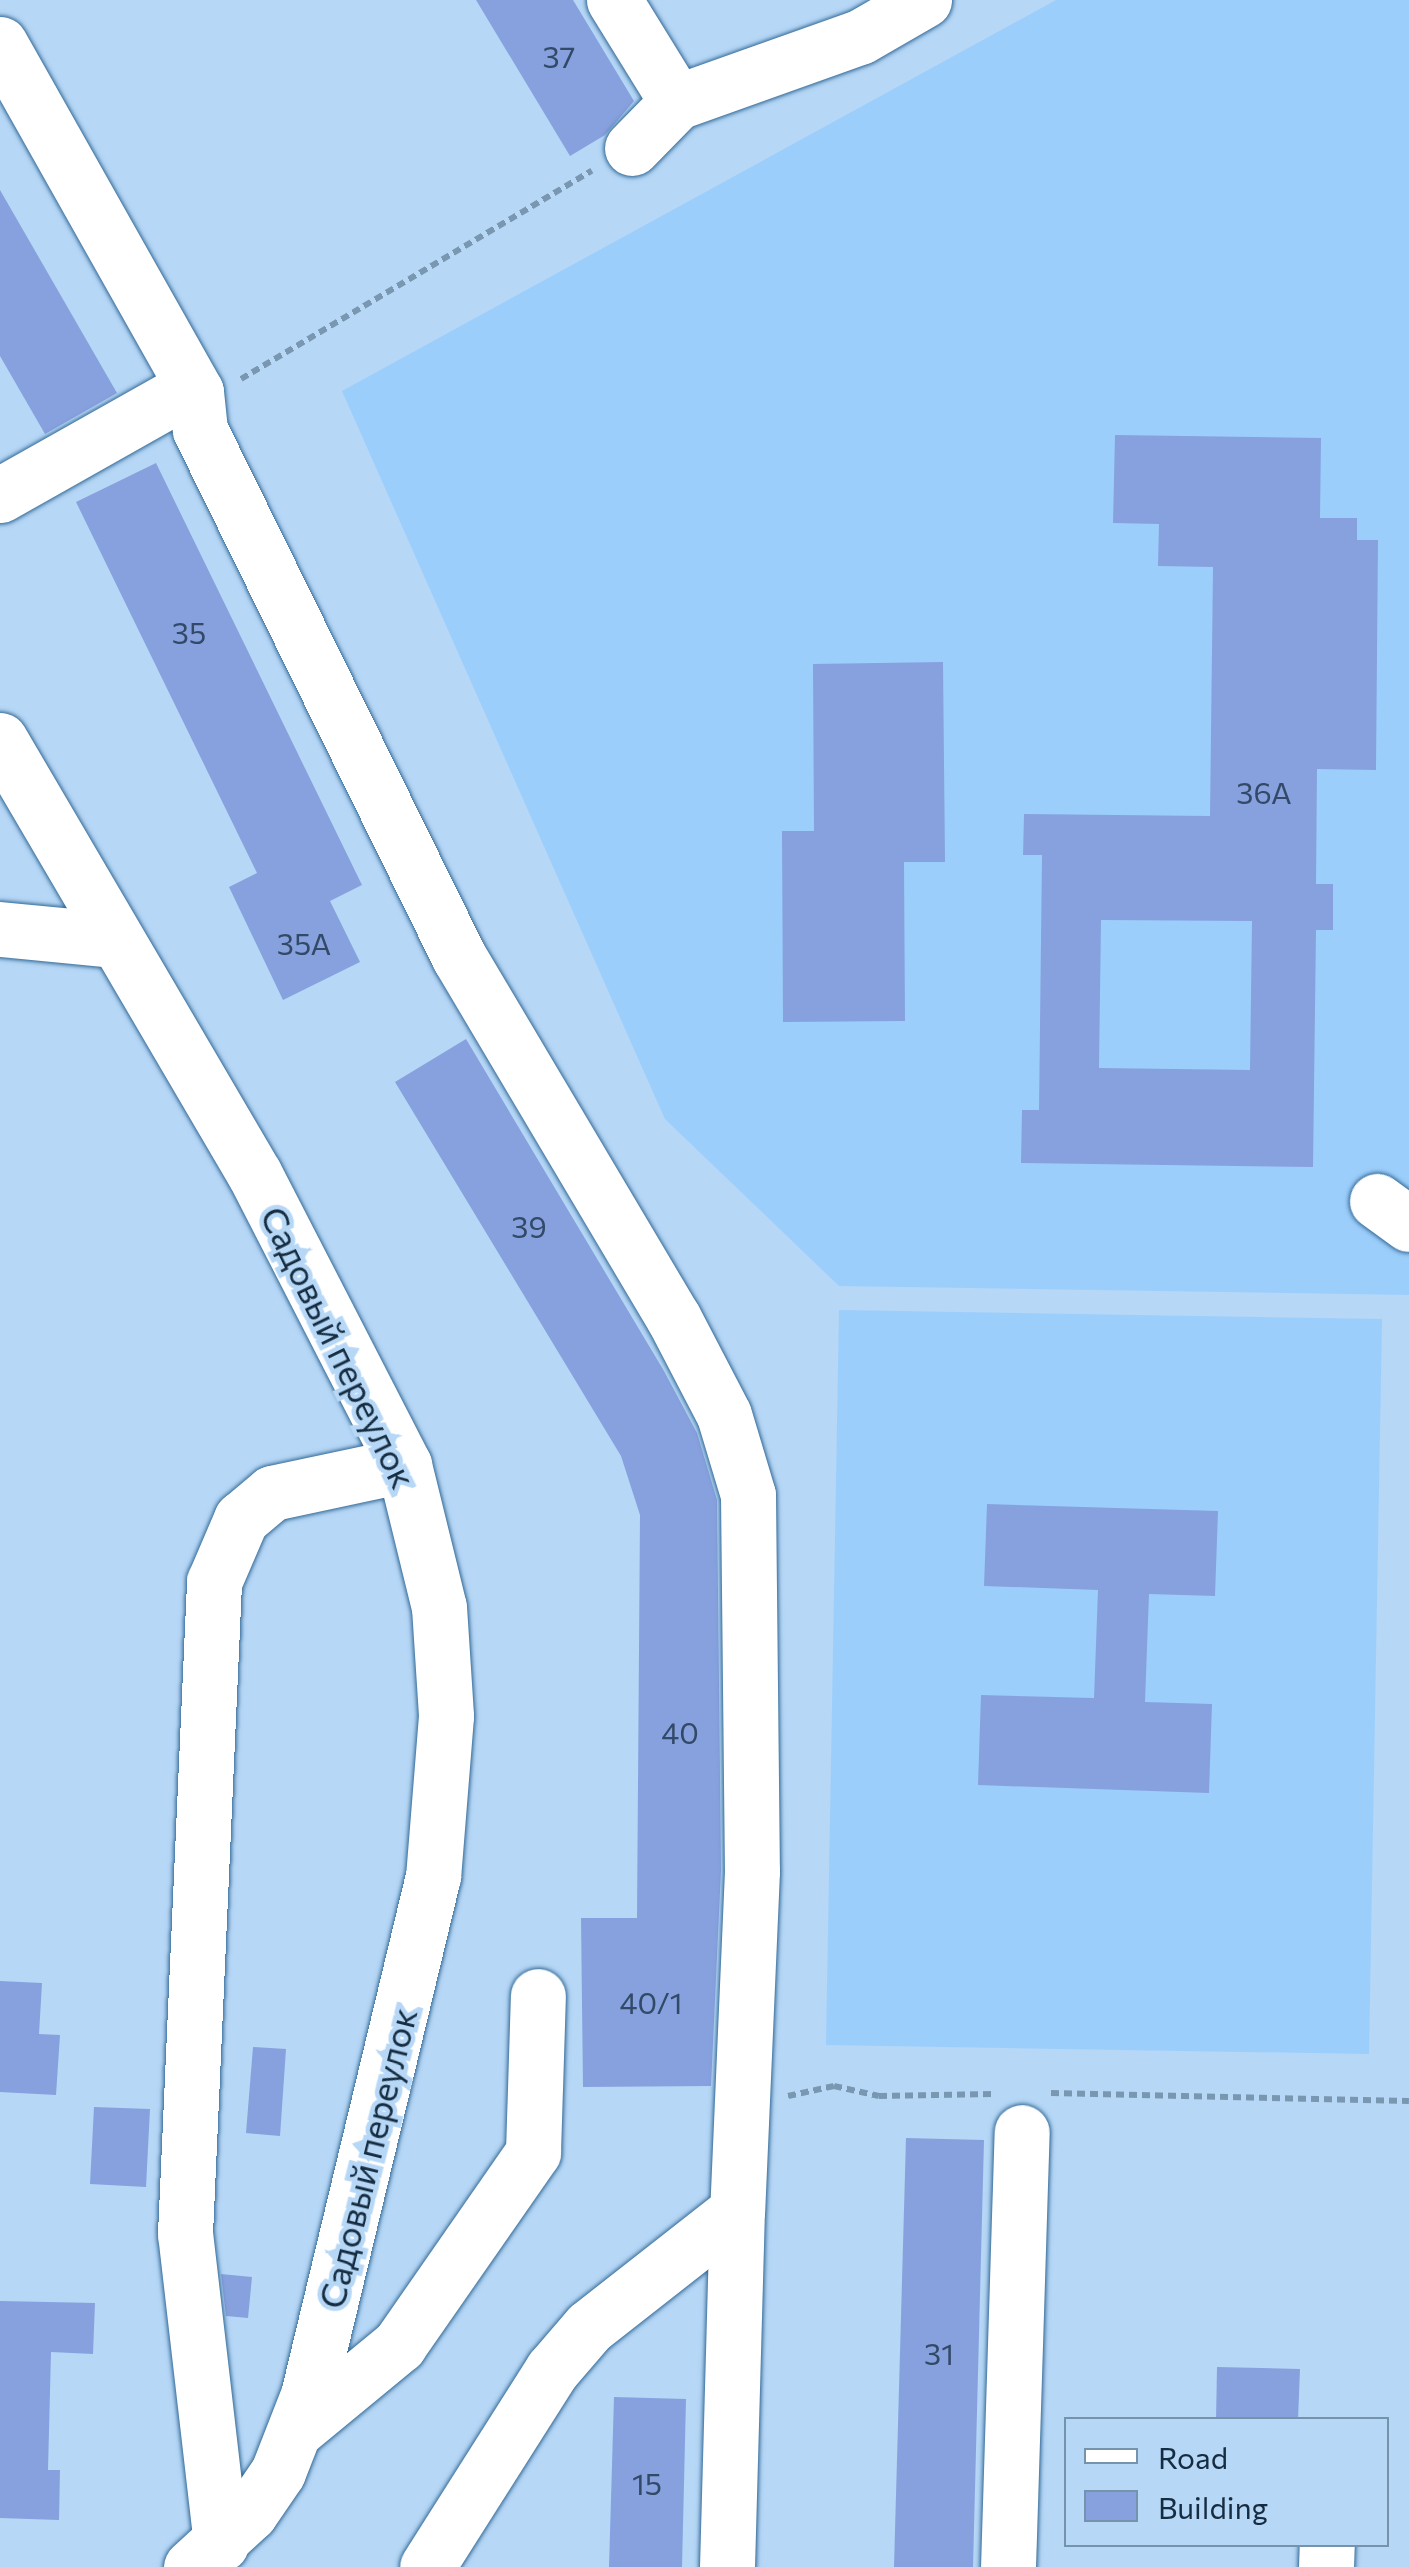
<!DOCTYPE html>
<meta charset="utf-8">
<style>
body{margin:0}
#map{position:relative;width:1409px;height:2567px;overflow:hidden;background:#b6d7f6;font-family:Commissioner,sans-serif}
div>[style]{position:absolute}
.built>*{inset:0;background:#9ccefb}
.building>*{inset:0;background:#87a1de}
.path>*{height:6px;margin-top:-3px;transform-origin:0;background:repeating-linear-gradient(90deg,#7a97b2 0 8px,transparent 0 13px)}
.roads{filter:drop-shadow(0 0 2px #326997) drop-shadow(0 0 2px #326997)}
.minor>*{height:55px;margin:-27.5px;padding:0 27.5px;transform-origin:27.5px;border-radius:27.5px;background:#fff}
span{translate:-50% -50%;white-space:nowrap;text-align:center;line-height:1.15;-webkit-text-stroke:9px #b6d7f6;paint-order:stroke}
.number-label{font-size:30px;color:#324a68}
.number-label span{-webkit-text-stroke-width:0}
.street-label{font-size:35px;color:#162d41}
.legend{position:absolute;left:1064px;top:2417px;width:325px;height:130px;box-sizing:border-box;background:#b6d7f6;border:2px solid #7693ae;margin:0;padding:12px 18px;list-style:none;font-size:30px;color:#162d41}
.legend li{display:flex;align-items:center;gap:20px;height:50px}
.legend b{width:50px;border:2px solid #7693ae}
</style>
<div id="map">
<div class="built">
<i style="clip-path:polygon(1056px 0,1409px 0,1409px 1295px,839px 1286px,665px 1119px,342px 391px)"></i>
<i style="clip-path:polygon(839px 1310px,1382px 1319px,1369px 2054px,826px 2045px)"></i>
</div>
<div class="building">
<i style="clip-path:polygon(476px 0,573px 0,634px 101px,605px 135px,570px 156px)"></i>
<i style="clip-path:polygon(0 190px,117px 393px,45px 434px,0 356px)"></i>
<i style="clip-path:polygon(evenodd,1115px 435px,1321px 438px,1320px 518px,1357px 518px,1357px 540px,1378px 540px,1376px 770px,1317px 769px,1316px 884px,1333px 884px,1333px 930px,1316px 930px,1313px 1167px,1021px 1163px,1022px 1110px,1039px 1110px,1042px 855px,1023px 855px,1024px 814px,1210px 816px,1213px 567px,1158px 566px,1159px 524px,1113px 523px,1115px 435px,1101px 920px,1252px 921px,1250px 1070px,1099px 1068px,1101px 920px)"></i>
<i style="clip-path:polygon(156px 463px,362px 885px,330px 901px,360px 962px,283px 1000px,229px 887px,257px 873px,76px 502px)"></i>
<i style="clip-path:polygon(943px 662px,945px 862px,904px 862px,905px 1021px,783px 1022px,782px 831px,814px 831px,813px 664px)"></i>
<i style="clip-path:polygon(466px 1039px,664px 1371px,697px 1433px,717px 1500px,721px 1870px,711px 2086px,583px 2087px,581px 1918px,637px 1918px,640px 1515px,621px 1456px,395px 1082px)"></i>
<i style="clip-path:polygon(987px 1504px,1218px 1511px,1215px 1596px,1149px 1594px,1145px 1702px,1212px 1704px,1209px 1793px,978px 1785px,981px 1695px,1094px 1698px,1098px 1590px,984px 1586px)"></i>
<i style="clip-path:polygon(0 1981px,42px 1983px,39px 2034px,60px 2035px,56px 2095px,0 2092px)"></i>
<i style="clip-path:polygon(253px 2047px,286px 2049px,280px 2136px,246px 2133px)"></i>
<i style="clip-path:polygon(94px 2107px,150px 2109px,146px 2187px,90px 2184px)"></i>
<i style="clip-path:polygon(906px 2138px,984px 2140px,973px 2567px,894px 2567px)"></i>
<i style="clip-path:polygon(221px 2274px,252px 2277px,248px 2318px,226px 2316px)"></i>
<i style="clip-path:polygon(0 2301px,95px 2303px,93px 2354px,51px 2352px,48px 2470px,60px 2470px,59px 2520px,0 2518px)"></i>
<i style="clip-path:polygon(1217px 2367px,1300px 2369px,1298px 2420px,1216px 2420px)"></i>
<i style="clip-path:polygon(614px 2397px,686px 2399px,682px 2567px,609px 2567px)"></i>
</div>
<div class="path">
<i style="left:241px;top:379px;width:408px;rotate:-30.7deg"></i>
<i style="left:1051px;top:2093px;width:358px;rotate:1.3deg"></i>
<i style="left:788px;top:2096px;width:47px;rotate:-12.3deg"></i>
<i style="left:834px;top:2086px;width:46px;rotate:12.5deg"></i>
<i style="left:879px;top:2096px;width:114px;rotate:-1deg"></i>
</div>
<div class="roads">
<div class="minor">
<i style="left:614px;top:0;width:120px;rotate:58.3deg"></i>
<i style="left:0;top:44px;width:399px;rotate:60.6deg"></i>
<i style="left:632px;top:148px;width:64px;rotate:-45.6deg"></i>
<i style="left:677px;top:102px;width:194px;rotate:-19.6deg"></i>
<i style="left:860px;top:37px;width:74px;rotate:-30deg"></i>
<i style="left:0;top:495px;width:210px;rotate:-29.4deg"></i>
<i style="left:183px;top:392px;width:13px"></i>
<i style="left:196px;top:392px;width:38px;rotate:84deg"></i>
<i style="left:200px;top:430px;width:587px;rotate:63.83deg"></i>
<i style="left:459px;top:957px;width:419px;rotate:59.3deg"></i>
<i style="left:673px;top:1317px;width:110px;rotate:62.5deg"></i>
<i style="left:724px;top:1415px;width:84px;rotate:73.3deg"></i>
<i style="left:748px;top:1495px;width:376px;rotate:89.4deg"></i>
<i style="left:752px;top:1871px;width:340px;rotate:92.5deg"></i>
<i style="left:737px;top:2211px;width:188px;rotate:141.9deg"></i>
<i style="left:589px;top:2327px;width:57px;rotate:130.7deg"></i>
<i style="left:552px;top:2370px;width:233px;rotate:122.4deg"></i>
<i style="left:0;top:740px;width:504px;rotate:59.62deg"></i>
<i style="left:255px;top:1175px;width:326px;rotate:62.8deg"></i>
<i style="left:404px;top:1465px;width:146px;rotate:76.2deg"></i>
<i style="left:439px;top:1607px;width:109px;rotate:86.3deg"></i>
<i style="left:446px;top:1716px;width:161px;rotate:94.6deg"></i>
<i style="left:433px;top:1876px;width:534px;rotate:103.54deg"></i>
<i style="left:308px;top:2395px;width:83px;rotate:111.3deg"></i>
<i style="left:278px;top:2472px;width:50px;rotate:124.3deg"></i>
<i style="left:250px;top:2513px;width:80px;rotate:137.5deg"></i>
<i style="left:0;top:929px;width:116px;rotate:5.5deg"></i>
<i style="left:1377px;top:1201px;width:39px;rotate:36deg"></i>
<i style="left:296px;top:2430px;width:134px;rotate:-39.5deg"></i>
<i style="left:399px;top:2345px;width:235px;rotate:-55.2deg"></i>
<i style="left:533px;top:2152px;width:156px;rotate:-88.2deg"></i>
<i style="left:221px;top:2544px;width:312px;rotate:-96.6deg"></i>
<i style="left:185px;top:2234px;width:653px;rotate:-87.45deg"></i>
<i style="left:214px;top:1582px;width:69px;rotate:-66.8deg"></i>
<i style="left:241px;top:1519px;width:40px;rotate:-40deg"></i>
<i style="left:272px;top:1493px;width:135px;rotate:-12deg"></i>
<i style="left:727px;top:2567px;width:356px;rotate:-88.4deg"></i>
<i style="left:1008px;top:2567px;width:435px;rotate:-88.2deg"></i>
<i style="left:1326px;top:2567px;width:23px;rotate:-88deg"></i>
</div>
</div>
<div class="number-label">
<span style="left:559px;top:56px">37</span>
<span style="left:189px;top:632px">35</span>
<span style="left:1264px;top:792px">36А</span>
<span style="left:304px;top:943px">35А</span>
<span style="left:529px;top:1226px">39</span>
<span style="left:680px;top:1732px">40</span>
<span style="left:651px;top:2002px">40/1</span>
<span style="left:939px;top:2353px">31</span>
<span style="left:647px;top:2483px">15</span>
</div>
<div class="street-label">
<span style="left:339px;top:1347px;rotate:64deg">Садовый переулок</span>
<span style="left:367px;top:2158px;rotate:-76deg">Садовый переулок</span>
</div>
<ul class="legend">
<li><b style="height:12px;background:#fff"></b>Road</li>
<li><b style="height:28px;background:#87a1de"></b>Building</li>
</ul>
</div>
